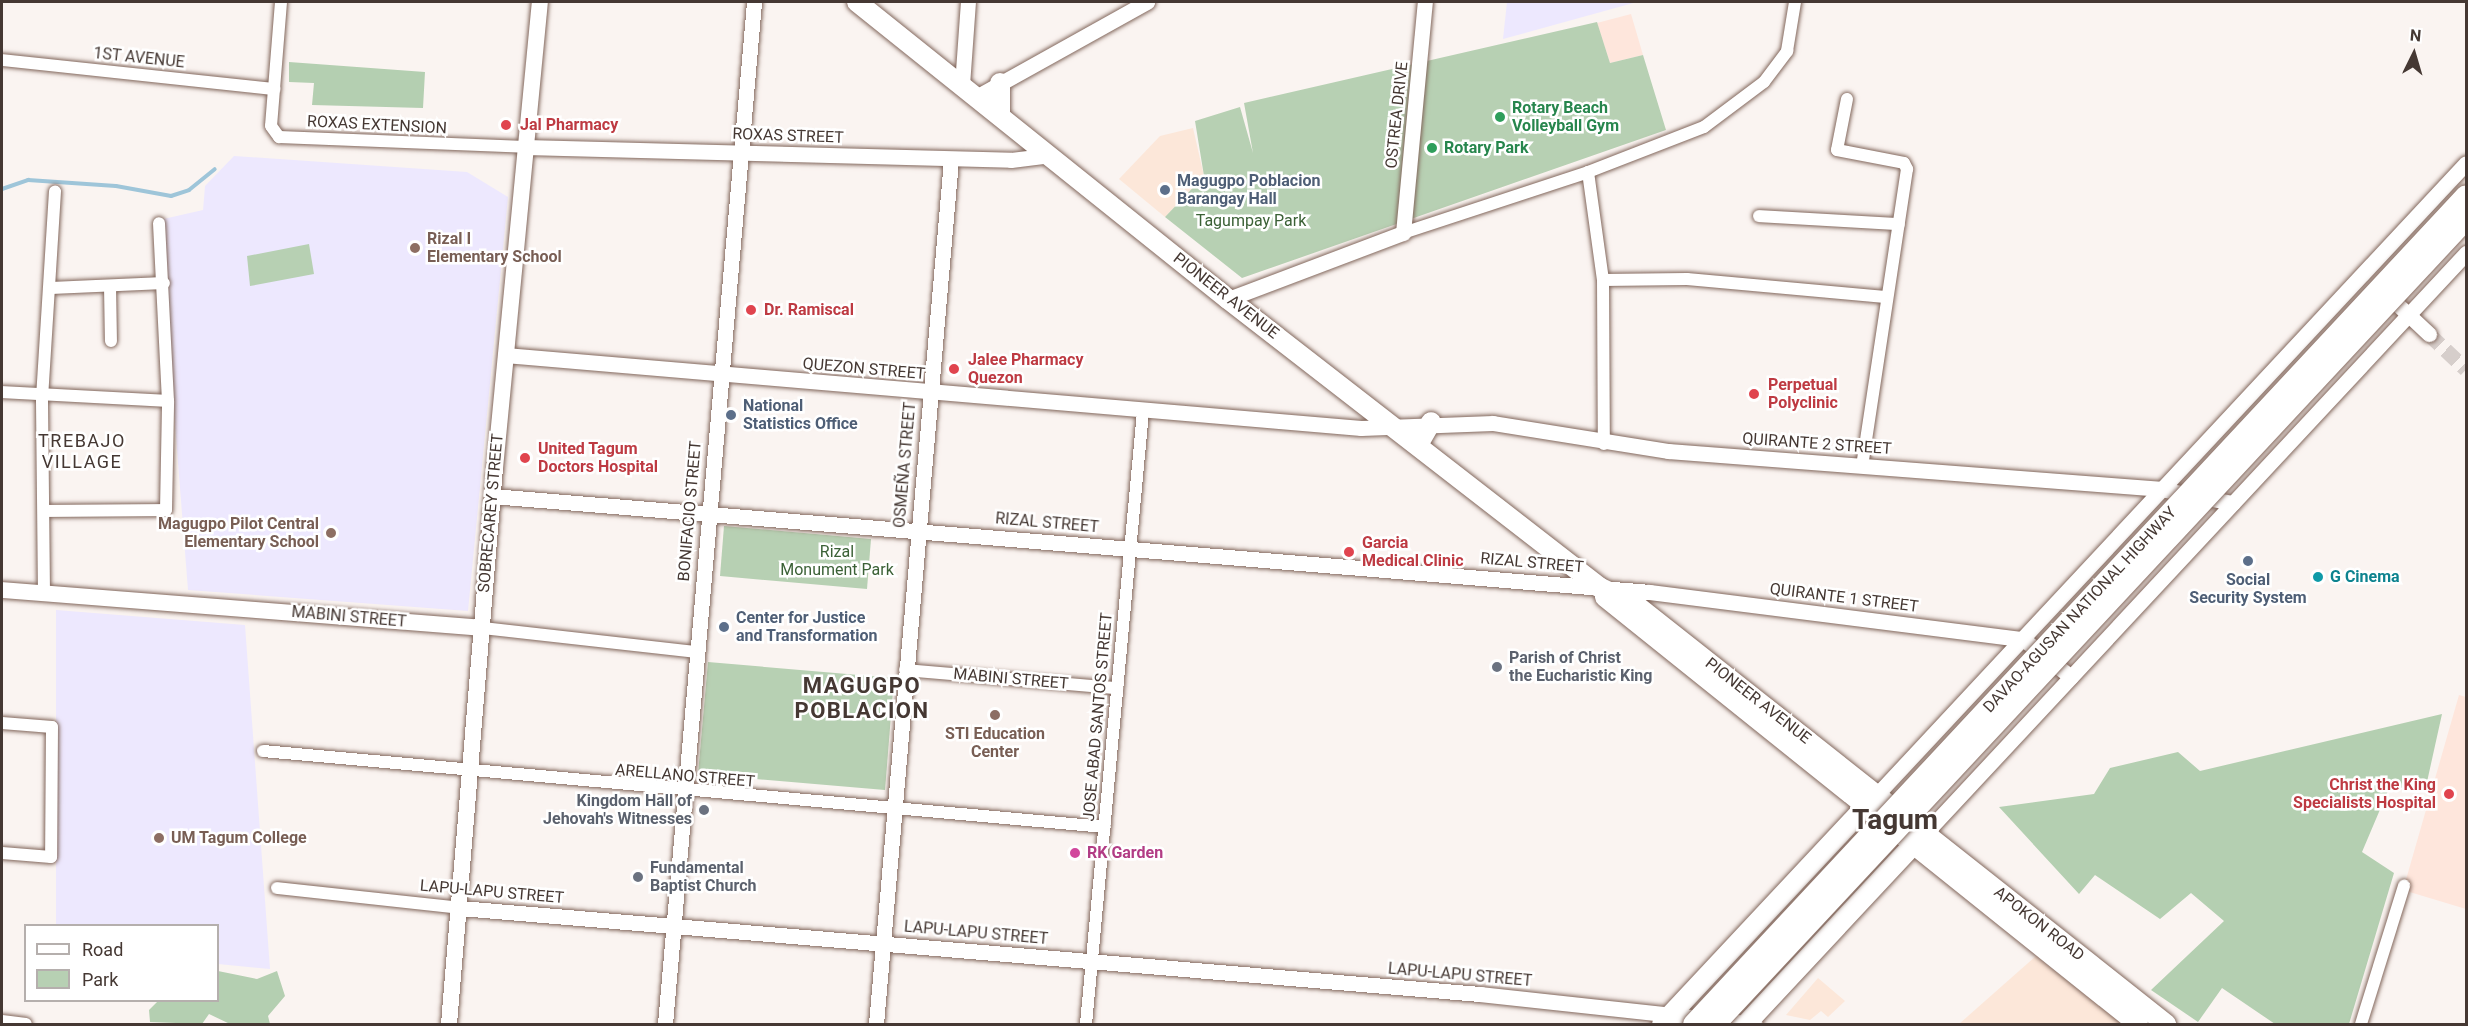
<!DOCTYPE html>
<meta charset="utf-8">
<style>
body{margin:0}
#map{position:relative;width:2468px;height:1026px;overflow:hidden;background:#faf4f1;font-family:Roboto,sans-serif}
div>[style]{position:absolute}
.commercial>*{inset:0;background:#fce7d9}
.built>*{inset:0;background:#fee6dc}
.education>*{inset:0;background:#ede8fe}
.green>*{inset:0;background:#b7d0b3}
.forest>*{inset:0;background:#b4cfb1}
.stream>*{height:4px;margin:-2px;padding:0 2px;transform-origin:2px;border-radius:2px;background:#9ec5d9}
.tertiary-tunnel>*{height:15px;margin-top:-7.5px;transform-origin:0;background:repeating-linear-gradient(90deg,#d6cecb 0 15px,transparent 0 23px)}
.roads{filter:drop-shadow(0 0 2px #82675c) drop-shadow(0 0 2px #82675c)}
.minor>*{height:12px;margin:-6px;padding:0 6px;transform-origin:6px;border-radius:6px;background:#fff}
.tertiary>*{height:15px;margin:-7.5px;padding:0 7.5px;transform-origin:7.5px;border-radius:7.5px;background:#fff}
.secondary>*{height:16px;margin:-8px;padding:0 8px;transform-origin:8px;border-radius:8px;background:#fff}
.trunk>*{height:20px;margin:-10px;padding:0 10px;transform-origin:10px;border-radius:10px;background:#fff}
.bridges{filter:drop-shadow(0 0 2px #82675c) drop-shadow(0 0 2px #82675c)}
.trunk-bridge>*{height:20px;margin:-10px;padding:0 10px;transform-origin:10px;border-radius:10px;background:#fff}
.dots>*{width:16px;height:16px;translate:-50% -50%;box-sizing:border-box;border:3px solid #fff;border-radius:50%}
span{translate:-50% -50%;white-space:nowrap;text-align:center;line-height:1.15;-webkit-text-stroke:5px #fff;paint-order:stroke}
.street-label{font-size:16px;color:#453833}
.leisure-label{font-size:16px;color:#27864d;font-weight:700}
.left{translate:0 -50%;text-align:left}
.health-label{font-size:16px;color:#be3a42;font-weight:700}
.right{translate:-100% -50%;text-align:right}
.service-label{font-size:16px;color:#4e5e75;font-weight:700}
.park-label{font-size:16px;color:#3b6136}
.education-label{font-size:16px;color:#785e54;font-weight:700}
.culture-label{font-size:16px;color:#0d838f;font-weight:700}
.worship-label{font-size:16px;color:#5b616d;font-weight:700}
.hotel-label{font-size:16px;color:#b23c85;font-weight:700}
.neighbourhood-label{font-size:18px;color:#453833;letter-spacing:1.5px}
.district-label{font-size:22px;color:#453833;font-weight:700;letter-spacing:1.5px}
.town-label{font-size:28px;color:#453833;font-weight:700}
.frame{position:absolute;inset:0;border:3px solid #453833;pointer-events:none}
.legend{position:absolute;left:24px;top:924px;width:195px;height:78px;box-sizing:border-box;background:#fff;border:2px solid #b5afad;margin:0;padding:8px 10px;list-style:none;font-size:18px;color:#453833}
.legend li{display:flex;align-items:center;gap:12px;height:30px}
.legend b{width:30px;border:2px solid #b5afad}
.north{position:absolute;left:2384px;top:24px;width:60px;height:60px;-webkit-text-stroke:4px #fff;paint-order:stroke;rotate:5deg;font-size:16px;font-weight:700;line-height:24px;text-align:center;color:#453833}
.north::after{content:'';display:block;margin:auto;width:21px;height:27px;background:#453833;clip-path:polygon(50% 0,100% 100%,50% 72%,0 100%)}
</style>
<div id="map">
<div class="commercial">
<i style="clip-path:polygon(1193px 128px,1204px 176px,1165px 217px,1119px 179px,1160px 136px)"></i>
<i style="clip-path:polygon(2036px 956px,2122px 1024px,1959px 1024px)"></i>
<i style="clip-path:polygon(1818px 978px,1845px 1001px,1828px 1017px,1821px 1011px,1810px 1020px,1786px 1015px)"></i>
</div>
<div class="built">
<i style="clip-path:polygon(1631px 14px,1643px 55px,1610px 63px,1597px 23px)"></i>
<i style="clip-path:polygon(2459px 695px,2466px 697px,2466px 909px,2403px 890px)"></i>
</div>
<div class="education">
<i style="clip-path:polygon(1507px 2px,1637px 2px,1503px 39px)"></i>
<i style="clip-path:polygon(234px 156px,467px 172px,508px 197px,468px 611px,188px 590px,159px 220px,203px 210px,205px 186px)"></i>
<i style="clip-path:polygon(56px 610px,245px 625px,270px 969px,218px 964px,218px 926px,56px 926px)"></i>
</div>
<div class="green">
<i style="clip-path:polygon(1597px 22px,1610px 63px,1643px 55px,1666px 130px,1242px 278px,1165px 217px,1204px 176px,1195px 121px,1240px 107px,1253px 153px,1244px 103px)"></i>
<i style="clip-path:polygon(309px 244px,314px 274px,250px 286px,247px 256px)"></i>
<i style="clip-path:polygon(724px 526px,871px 539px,867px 589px,720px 576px)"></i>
<i style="clip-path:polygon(708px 662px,894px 678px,885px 790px,698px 774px)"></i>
</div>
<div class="forest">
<i style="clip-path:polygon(289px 62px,425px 72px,423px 108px,312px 105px,314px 83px,289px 82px)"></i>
<i style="clip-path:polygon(2442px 714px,2425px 791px,2390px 786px,2362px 852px,2394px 873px,2349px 1024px,2275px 1024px,2222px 988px,2198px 1022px,2151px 990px,2224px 921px,2191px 893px,2160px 919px,2095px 875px,2079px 894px,1999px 807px,2094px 794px,2110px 768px,2178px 752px,2200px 771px)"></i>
<i style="clip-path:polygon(218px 971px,257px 979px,277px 971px,285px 996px,268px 1016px,270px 1024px,230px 1024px,209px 1014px,202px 1024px,150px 1022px,149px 1010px,158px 1001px,218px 1000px)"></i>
</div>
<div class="stream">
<i style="left:2px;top:189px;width:28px;rotate:-19deg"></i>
<i style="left:28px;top:180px;width:88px;rotate:3.9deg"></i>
<i style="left:116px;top:186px;width:56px;rotate:10.3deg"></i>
<i style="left:171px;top:196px;width:19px;rotate:-18deg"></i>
<i style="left:189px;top:190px;width:33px;rotate:-39deg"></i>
</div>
<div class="tertiary-tunnel">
<i style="left:2429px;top:334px;width:51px;rotate:43.4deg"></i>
</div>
<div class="roads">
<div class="minor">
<i style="left:281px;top:2px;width:124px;rotate:94.6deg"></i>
<i style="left:271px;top:126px;width:14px;rotate:54deg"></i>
<i style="left:279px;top:137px;width:246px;rotate:2.3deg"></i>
<i style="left:2px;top:60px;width:274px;rotate:6.1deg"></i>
<i style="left:1847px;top:99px;width:52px;rotate:101.1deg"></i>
<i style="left:1837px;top:150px;width:68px;rotate:11deg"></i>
<i style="left:1904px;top:163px;width:7px;rotate:63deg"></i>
<i style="left:1907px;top:169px;width:300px;rotate:98.6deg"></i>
<i style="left:1588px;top:172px;width:109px;rotate:82.1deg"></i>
<i style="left:1603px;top:280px;width:164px;rotate:89.7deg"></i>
<i style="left:1759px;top:216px;width:140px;rotate:3.3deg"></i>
<i style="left:1403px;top:233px;width:195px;rotate:-18.2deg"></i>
<i style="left:1588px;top:172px;width:124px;rotate:-21.2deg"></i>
<i style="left:1704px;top:127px;width:75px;rotate:-36.9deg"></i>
<i style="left:1764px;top:82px;width:39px;rotate:-53deg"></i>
<i style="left:1787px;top:51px;width:50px;rotate:-80.7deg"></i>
<i style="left:1603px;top:280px;width:84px;rotate:-0.7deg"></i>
<i style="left:1687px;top:279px;width:199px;rotate:5.2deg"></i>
<i style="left:110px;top:286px;width:55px;rotate:89deg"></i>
<i style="left:51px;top:288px;width:113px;rotate:-2.5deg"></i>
<i style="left:2px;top:392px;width:166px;rotate:3.1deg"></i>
<i style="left:46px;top:511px;width:120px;rotate:-0.5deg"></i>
<i style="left:166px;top:510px;width:109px;rotate:-88.9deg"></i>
<i style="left:168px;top:401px;width:178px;rotate:-92.9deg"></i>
<i style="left:44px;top:593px;width:195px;rotate:-90.6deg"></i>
<i style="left:42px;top:398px;width:207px;rotate:-86.4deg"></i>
<i style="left:482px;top:628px;width:215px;rotate:6.4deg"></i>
<i style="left:905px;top:670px;width:213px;rotate:4.9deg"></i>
<i style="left:2px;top:723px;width:50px;rotate:4.6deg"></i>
<i style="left:52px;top:727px;width:130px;rotate:90.4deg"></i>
<i style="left:51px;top:857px;width:49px;rotate:-175.3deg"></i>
<i style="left:263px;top:751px;width:845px;rotate:5.16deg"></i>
<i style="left:277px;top:888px;width:184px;rotate:6.2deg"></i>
<i style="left:2px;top:1021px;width:24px;rotate:7deg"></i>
<i style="left:1086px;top:1024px;width:615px;rotate:-84.68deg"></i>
<i style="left:2361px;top:1024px;width:145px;rotate:-72.7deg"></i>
</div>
<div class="tertiary">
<i style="left:962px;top:85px;width:83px;rotate:-85.9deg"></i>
<i style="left:976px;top:97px;width:196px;rotate:-29.1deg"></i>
<i style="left:525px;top:147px;width:486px;rotate:1.5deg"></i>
<i style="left:1011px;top:160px;width:38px;rotate:-7deg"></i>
<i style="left:1228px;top:299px;width:187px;rotate:-20.7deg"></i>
<i style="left:1403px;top:233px;width:232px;rotate:-84.6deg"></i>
<i style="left:2397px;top:304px;width:44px;rotate:43.2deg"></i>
<i style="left:505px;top:355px;width:859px;rotate:4.87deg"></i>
<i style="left:1361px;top:428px;width:132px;rotate:-2.2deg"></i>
<i style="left:1493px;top:423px;width:177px;rotate:9.1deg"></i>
<i style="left:1668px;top:451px;width:493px;rotate:4.4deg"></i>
<i style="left:2160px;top:489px;width:74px;rotate:10.9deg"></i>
<i style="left:492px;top:496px;width:1161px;rotate:4.74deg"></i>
<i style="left:1649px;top:592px;width:377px;rotate:7.2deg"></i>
<i style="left:2023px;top:639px;width:61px;rotate:38.4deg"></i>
<i style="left:1869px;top:803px;width:875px;rotate:-46.99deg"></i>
<i style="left:1918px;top:841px;width:804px;rotate:-47.02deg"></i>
<i style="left:460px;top:908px;width:1024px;rotate:4.82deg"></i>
<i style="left:1480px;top:994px;width:276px;rotate:6.2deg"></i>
<i style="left:665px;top:1024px;width:1026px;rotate:-85.02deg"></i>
<i style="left:876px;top:1024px;width:868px;rotate:-85.04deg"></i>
</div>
<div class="secondary">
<i style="left:2px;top:590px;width:482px;rotate:4.5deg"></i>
<i style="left:449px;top:1024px;width:558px;rotate:-85.27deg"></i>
<i style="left:495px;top:468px;width:468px;rotate:-84.5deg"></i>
</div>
<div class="trunk">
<i style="left:857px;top:2px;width:475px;rotate:38.7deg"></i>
<i style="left:1228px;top:299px;width:470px;rotate:37.8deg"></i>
<i style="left:1599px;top:587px;width:41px;rotate:25.9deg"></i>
<i style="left:1636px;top:605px;width:676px;rotate:38.33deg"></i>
<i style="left:1000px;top:116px;width:33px;rotate:-90deg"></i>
<i style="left:1419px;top:443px;width:24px;rotate:-60deg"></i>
<i style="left:1605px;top:597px;width:683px;rotate:38.7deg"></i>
<i style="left:1662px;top:1024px;width:297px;rotate:-46.9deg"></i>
<i style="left:1865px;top:807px;width:12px;rotate:-5deg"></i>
<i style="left:1746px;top:1024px;width:245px;rotate:-47deg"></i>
<i style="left:1913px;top:845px;width:13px;rotate:-90deg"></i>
</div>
</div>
<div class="bridges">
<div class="trunk-bridge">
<i style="left:1693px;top:1024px;width:1133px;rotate:-47deg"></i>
<i style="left:1716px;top:1024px;width:1100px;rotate:-46.99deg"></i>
</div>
</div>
<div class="dots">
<i style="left:1500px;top:117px;background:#2e9e5b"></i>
<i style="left:506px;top:125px;background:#e0444e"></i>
<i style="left:1432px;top:148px;background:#2e9e5b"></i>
<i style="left:1165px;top:190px;background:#5c6f8a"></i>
<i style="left:415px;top:248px;background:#8d6e63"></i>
<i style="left:751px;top:310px;background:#e0444e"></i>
<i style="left:954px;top:369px;background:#e0444e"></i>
<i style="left:1754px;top:394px;background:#e0444e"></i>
<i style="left:731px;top:415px;background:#5c6f8a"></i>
<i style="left:525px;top:458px;background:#e0444e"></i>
<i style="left:331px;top:533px;background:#8d6e63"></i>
<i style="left:1349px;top:552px;background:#e0444e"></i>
<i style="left:2248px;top:561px;background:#5c6f8a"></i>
<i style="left:2318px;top:577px;background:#0f9aa8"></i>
<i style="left:724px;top:627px;background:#5c6f8a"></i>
<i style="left:1497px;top:667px;background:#6b7280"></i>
<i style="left:995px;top:715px;background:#8d6e63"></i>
<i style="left:2449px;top:794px;background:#e0444e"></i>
<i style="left:704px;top:810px;background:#6b7280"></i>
<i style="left:159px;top:838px;background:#8d6e63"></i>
<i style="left:1075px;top:853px;background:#d1479c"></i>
<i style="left:638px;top:877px;background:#6b7280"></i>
</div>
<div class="street-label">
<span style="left:139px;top:58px;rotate:6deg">1ST AVENUE</span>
<span style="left:1397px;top:115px;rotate:-84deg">OSTREA DRIVE</span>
<span style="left:377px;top:125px;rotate:3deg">ROXAS EXTENSION</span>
<span style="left:788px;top:136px;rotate:2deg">ROXAS STREET</span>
<span style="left:1226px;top:296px;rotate:38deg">PIONEER AVENUE</span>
<span style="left:864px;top:369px;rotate:5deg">QUEZON STREET</span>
<span style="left:1817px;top:444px;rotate:4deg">QUIRANTE 2 STREET</span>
<span style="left:905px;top:465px;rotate:-85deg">OSMEÑA STREET</span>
<span style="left:690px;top:511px;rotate:-85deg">BONIFACIO STREET</span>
<span style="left:491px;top:513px;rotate:-85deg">SOBRECAREY STREET</span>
<span style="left:1047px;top:523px;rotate:5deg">RIZAL STREET</span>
<span style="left:1532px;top:563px;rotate:5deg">RIZAL STREET</span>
<span style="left:1844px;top:598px;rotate:7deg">QUIRANTE 1 STREET</span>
<span style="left:2080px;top:610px;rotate:-47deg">DAVAO-AGUSAN NATIONAL HIGHWAY</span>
<span style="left:349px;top:617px;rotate:5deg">MABINI STREET</span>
<span style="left:1011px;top:679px;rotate:5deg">MABINI STREET</span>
<span style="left:1758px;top:701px;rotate:38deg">PIONEER AVENUE</span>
<span style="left:1098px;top:717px;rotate:-85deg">JOSE ABAD SANTOS STREET</span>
<span style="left:685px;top:776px;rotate:5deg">ARELLANO STREET</span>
<span style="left:492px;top:892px;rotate:5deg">LAPU-LAPU STREET</span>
<span style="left:2039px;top:924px;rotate:38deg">APOKON ROAD</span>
<span style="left:976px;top:933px;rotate:5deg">LAPU-LAPU STREET</span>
<span style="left:1460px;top:975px;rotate:5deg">LAPU-LAPU STREET</span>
</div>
<div class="leisure-label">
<span class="left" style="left:1512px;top:117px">Rotary Beach<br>Volleyball Gym</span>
<span class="left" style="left:1444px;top:148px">Rotary Park</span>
</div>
<div class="health-label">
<span class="left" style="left:520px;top:125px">Jal Pharmacy</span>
<span class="left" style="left:764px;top:310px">Dr. Ramiscal</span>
<span class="left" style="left:968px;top:369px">Jalee Pharmacy<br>Quezon</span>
<span class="left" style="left:1768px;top:394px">Perpetual<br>Polyclinic</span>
<span class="left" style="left:538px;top:458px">United Tagum<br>Doctors Hospital</span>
<span class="left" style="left:1362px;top:552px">Garcia<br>Medical Clinic</span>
<span class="right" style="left:2436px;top:794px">Christ the King<br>Specialists Hospital</span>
</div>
<div class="service-label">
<span class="left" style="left:1177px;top:190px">Magugpo Poblacion<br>Barangay Hall</span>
<span class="left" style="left:743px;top:415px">National<br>Statistics Office</span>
<span style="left:2248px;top:589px">Social<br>Security System</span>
<span class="left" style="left:736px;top:627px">Center for Justice<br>and Transformation</span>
</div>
<div class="park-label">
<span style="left:1251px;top:221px">Tagumpay Park</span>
<span style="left:837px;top:561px">Rizal<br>Monument Park</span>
</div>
<div class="education-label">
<span class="left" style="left:427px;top:248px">Rizal I<br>Elementary School</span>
<span class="right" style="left:319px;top:533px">Magugpo Pilot Central<br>Elementary School</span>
<span style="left:995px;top:743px">STI Education<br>Center</span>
<span class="left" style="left:171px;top:838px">UM Tagum College</span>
</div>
<div class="culture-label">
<span class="left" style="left:2330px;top:577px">G Cinema</span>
</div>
<div class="worship-label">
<span class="left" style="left:1509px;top:667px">Parish of Christ<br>the Eucharistic King</span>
<span class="right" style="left:692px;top:810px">Kingdom Hall of<br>Jehovah's Witnesses</span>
<span class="left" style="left:650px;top:877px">Fundamental<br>Baptist Church</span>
</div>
<div class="hotel-label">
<span class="left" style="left:1087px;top:853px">RK Garden</span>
</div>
<div class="neighbourhood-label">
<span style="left:82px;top:452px">TREBAJO<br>VILLAGE</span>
</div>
<div class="district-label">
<span style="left:862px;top:698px">MAGUGPO<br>POBLACION</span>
</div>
<div class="town-label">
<span style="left:1895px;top:820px">Tagum</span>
</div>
<div class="frame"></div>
<ul class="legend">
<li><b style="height:8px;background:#fff"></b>Road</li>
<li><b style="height:16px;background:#b7d0b3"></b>Park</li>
</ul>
<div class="north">N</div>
</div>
